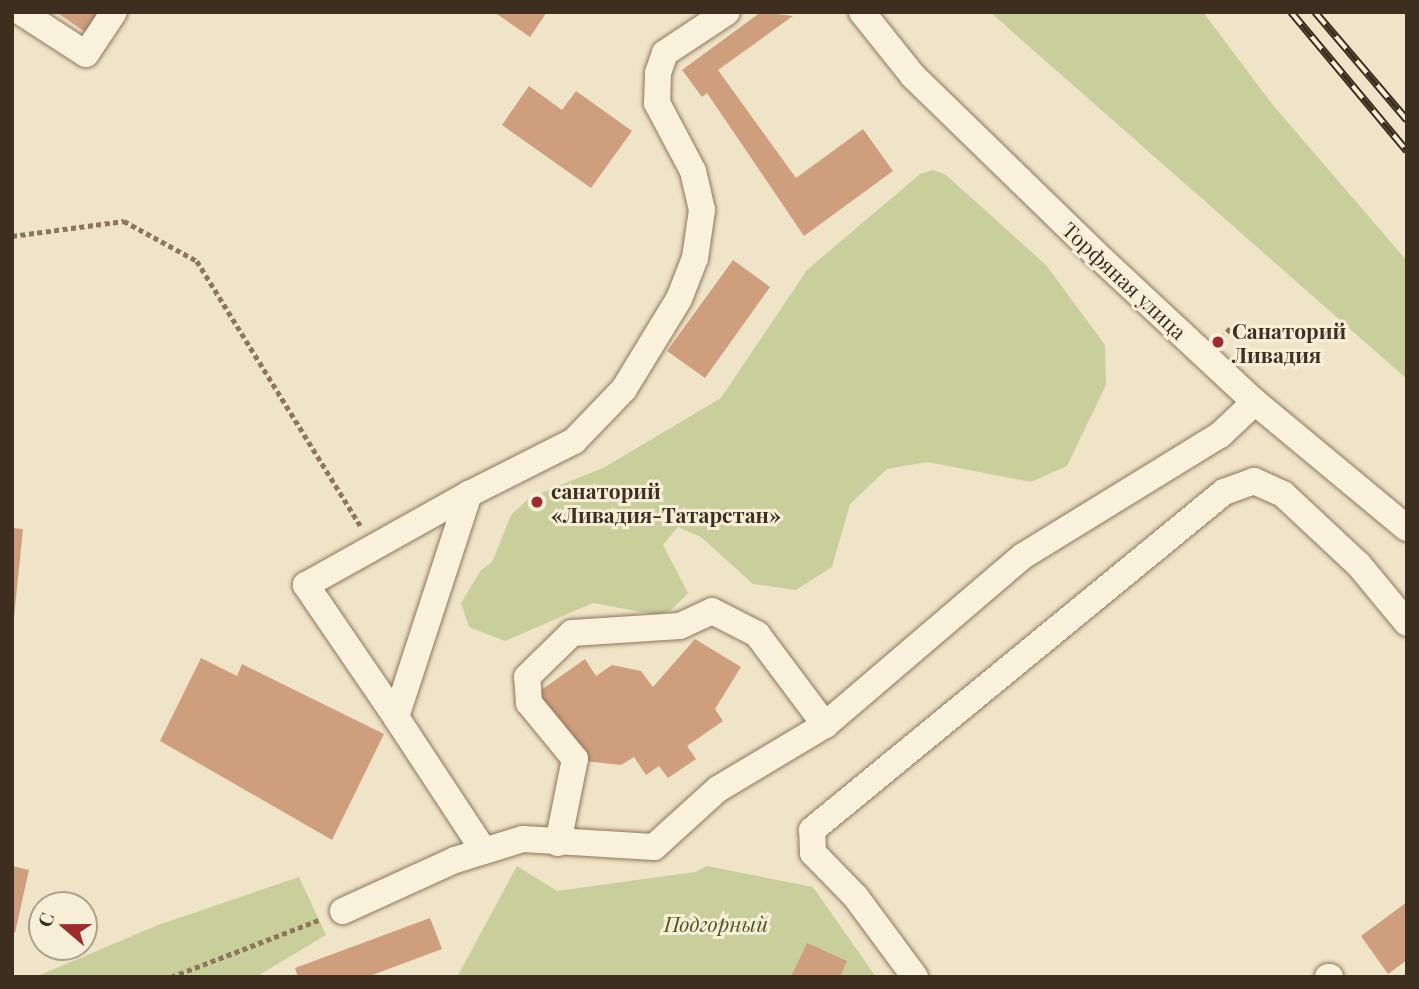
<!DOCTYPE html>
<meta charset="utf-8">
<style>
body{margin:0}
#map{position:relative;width:1419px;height:989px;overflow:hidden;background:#f0e4c8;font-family:"Playfair Display",serif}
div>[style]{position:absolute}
.green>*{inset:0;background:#c9cf9b}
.building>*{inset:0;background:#cf9f7d}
.path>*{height:4.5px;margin-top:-2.25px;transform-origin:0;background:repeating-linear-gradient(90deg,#8d765c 0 5px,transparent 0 8.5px)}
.roads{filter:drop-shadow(0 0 2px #8d765c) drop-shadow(0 0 2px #8d765c)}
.minor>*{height:26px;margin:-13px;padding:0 13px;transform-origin:13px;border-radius:13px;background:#faf1dc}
.rail>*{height:8px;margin-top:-4px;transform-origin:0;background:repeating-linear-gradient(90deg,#f7eed8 0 16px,#3d2e20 0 32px);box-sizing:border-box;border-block:2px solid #3d2e20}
.dots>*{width:19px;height:19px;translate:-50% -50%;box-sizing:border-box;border:4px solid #f7eed8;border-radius:50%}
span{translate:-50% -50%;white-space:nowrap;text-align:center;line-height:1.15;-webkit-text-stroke:6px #f7eed8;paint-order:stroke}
.street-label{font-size:21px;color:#3d2e20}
.poi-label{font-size:21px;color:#3d2e20;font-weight:700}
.left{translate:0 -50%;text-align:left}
.park-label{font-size:21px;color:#4d5a26;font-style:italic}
.frame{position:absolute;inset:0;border:14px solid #3d2e20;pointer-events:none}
.north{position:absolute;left:28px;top:891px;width:70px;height:70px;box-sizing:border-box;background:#f7eed8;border:2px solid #ada18e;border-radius:50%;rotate:290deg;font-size:19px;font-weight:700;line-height:28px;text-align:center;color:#3d2e20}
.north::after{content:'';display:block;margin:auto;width:24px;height:32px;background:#9e2a2b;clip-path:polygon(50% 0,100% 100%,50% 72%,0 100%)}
</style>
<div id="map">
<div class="green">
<i style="clip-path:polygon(990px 12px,1203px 12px,1272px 104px,1407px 261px,1407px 379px)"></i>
<i style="clip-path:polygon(933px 170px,946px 175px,1046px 265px,1105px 345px,1106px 385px,1067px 466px,1031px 482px,927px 462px,887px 469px,850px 504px,832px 567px,796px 590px,753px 584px,701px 537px,678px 527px,663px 545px,688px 593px,671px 610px,658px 615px,593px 603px,505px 641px,469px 627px,461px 603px,481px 570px,492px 562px,511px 515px,529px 498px,605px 467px,721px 398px,807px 270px,920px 174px)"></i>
<i style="clip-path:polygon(517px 866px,557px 891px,695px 872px,707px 866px,813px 887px,876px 977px,457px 977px)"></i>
<i style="clip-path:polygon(299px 877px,326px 935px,256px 977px,35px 977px,158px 925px)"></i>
</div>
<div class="building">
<i style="clip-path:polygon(56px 12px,103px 12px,88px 34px)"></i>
<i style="clip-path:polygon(494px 12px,547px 12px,530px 37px)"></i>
<i style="clip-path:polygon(761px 12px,793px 16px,718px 70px,796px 178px,863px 129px,893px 171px,804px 236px,707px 93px,702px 97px,682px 70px)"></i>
<i style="clip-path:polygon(529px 86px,562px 110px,576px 91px,632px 131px,591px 188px,502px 125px)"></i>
<i style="clip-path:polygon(733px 260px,770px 287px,705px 378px,667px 351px)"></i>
<i style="clip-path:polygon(12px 528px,23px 529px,14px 617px,12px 617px)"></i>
<i style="clip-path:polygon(695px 639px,741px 667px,715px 709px,723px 721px,687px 746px,696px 759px,668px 778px,659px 766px,646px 775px,634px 757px,621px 765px,584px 761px,537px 693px,585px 659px,596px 676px,612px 665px,641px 671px,653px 687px)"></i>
<i style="clip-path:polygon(201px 658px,237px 676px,242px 664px,384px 734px,332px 840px,160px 741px)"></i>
<i style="clip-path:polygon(12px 866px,29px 870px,15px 933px,12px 932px)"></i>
<i style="clip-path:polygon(1407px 902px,1407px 960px,1388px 974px,1361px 936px)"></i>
<i style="clip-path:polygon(430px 918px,442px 949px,367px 977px,298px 977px,295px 968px)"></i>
<i style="clip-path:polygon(807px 943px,847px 961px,840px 977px,791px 977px)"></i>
</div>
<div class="path">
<i style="left:12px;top:236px;width:113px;rotate:-7.6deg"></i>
<i style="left:124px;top:221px;width:83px;rotate:28.7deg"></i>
<i style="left:197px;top:261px;width:314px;rotate:58.3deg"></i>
<i style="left:1221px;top:338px;width:16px;rotate:-47deg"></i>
<i style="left:171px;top:977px;width:161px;rotate:-21.1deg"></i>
</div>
<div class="roads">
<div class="minor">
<i style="left:21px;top:12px;width:77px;rotate:32.9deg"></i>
<i style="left:86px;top:54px;width:50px;rotate:-56.3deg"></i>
<i style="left:862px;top:12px;width:82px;rotate:51.4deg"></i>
<i style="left:913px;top:76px;width:254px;rotate:44.2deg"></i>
<i style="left:1095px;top:253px;width:219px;rotate:43deg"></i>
<i style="left:1255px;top:402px;width:197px;rotate:39.7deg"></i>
<i style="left:396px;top:717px;width:160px;rotate:-124.3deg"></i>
<i style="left:306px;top:585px;width:187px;rotate:-29.2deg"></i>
<i style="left:558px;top:843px;width:86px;rotate:-78.6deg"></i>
<i style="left:575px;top:759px;width:72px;rotate:-129.4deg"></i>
<i style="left:529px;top:703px;width:26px;rotate:-94deg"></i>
<i style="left:527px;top:677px;width:63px;rotate:-44.4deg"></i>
<i style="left:572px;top:633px;width:108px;rotate:-3.7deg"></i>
<i style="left:680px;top:626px;width:35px;rotate:-25deg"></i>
<i style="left:712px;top:611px;width:51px;rotate:27.1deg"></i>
<i style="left:757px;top:634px;width:114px;rotate:53.2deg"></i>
<i style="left:825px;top:725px;width:260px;rotate:-40.5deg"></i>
<i style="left:1023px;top:556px;width:231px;rotate:-31.6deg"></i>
<i style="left:1220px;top:435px;width:48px;rotate:-43.3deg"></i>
<i style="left:484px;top:851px;width:160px;rotate:-123.3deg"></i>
<i style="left:396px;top:717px;width:235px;rotate:-71.9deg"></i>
<i style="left:469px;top:494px;width:118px;rotate:-26.8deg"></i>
<i style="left:574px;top:441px;width:72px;rotate:-46.1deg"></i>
<i style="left:624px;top:389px;width:105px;rotate:-58.6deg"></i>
<i style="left:679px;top:299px;width:44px;rotate:-68.7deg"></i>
<i style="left:695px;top:258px;width:49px;rotate:-81.7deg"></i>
<i style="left:702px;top:210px;width:40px;rotate:-103deg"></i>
<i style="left:693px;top:171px;width:77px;rotate:-117.9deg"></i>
<i style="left:657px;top:103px;width:30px;rotate:-88deg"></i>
<i style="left:658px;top:73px;width:21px;rotate:-71deg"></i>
<i style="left:665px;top:53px;width:74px;rotate:-33.5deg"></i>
<i style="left:343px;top:911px;width:123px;rotate:-24.5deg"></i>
<i style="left:455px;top:860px;width:71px;rotate:-17.2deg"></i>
<i style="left:523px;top:839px;width:131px;rotate:3.5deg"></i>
<i style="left:654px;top:847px;width:86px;rotate:-42.2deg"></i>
<i style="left:718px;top:789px;width:125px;rotate:-30.9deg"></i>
<i style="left:915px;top:977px;width:101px;rotate:-126.5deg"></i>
<i style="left:855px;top:896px;width:60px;rotate:-134.3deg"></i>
<i style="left:813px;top:853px;width:23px;rotate:-92deg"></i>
<i style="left:812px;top:830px;width:533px;rotate:-39.37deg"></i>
<i style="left:1224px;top:492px;width:32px;rotate:-20deg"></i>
<i style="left:1254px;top:481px;width:32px;rotate:24deg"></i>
<i style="left:1283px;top:494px;width:104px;rotate:43.1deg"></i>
<i style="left:1359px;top:565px;width:75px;rotate:50.4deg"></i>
<i style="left:1328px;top:977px;width:2px"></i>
</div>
</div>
<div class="rail">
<i style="left:1291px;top:12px;width:181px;rotate:50.2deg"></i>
<i style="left:1315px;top:12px;width:142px;rotate:49.6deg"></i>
</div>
<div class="dots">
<i style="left:1218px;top:342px;background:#9e2a2b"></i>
<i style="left:537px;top:502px;background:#9e2a2b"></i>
</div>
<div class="street-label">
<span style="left:1125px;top:280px;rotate:43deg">Торфяная улица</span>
</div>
<div class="poi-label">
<span class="left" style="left:1232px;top:342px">Санаторий<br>Ливадия</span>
<span class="left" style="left:551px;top:502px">санаторий<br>«Ливадия-Татарстан»</span>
</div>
<div class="park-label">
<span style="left:716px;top:923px">Подгорный</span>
</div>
<div class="frame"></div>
<div class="north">С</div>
</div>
